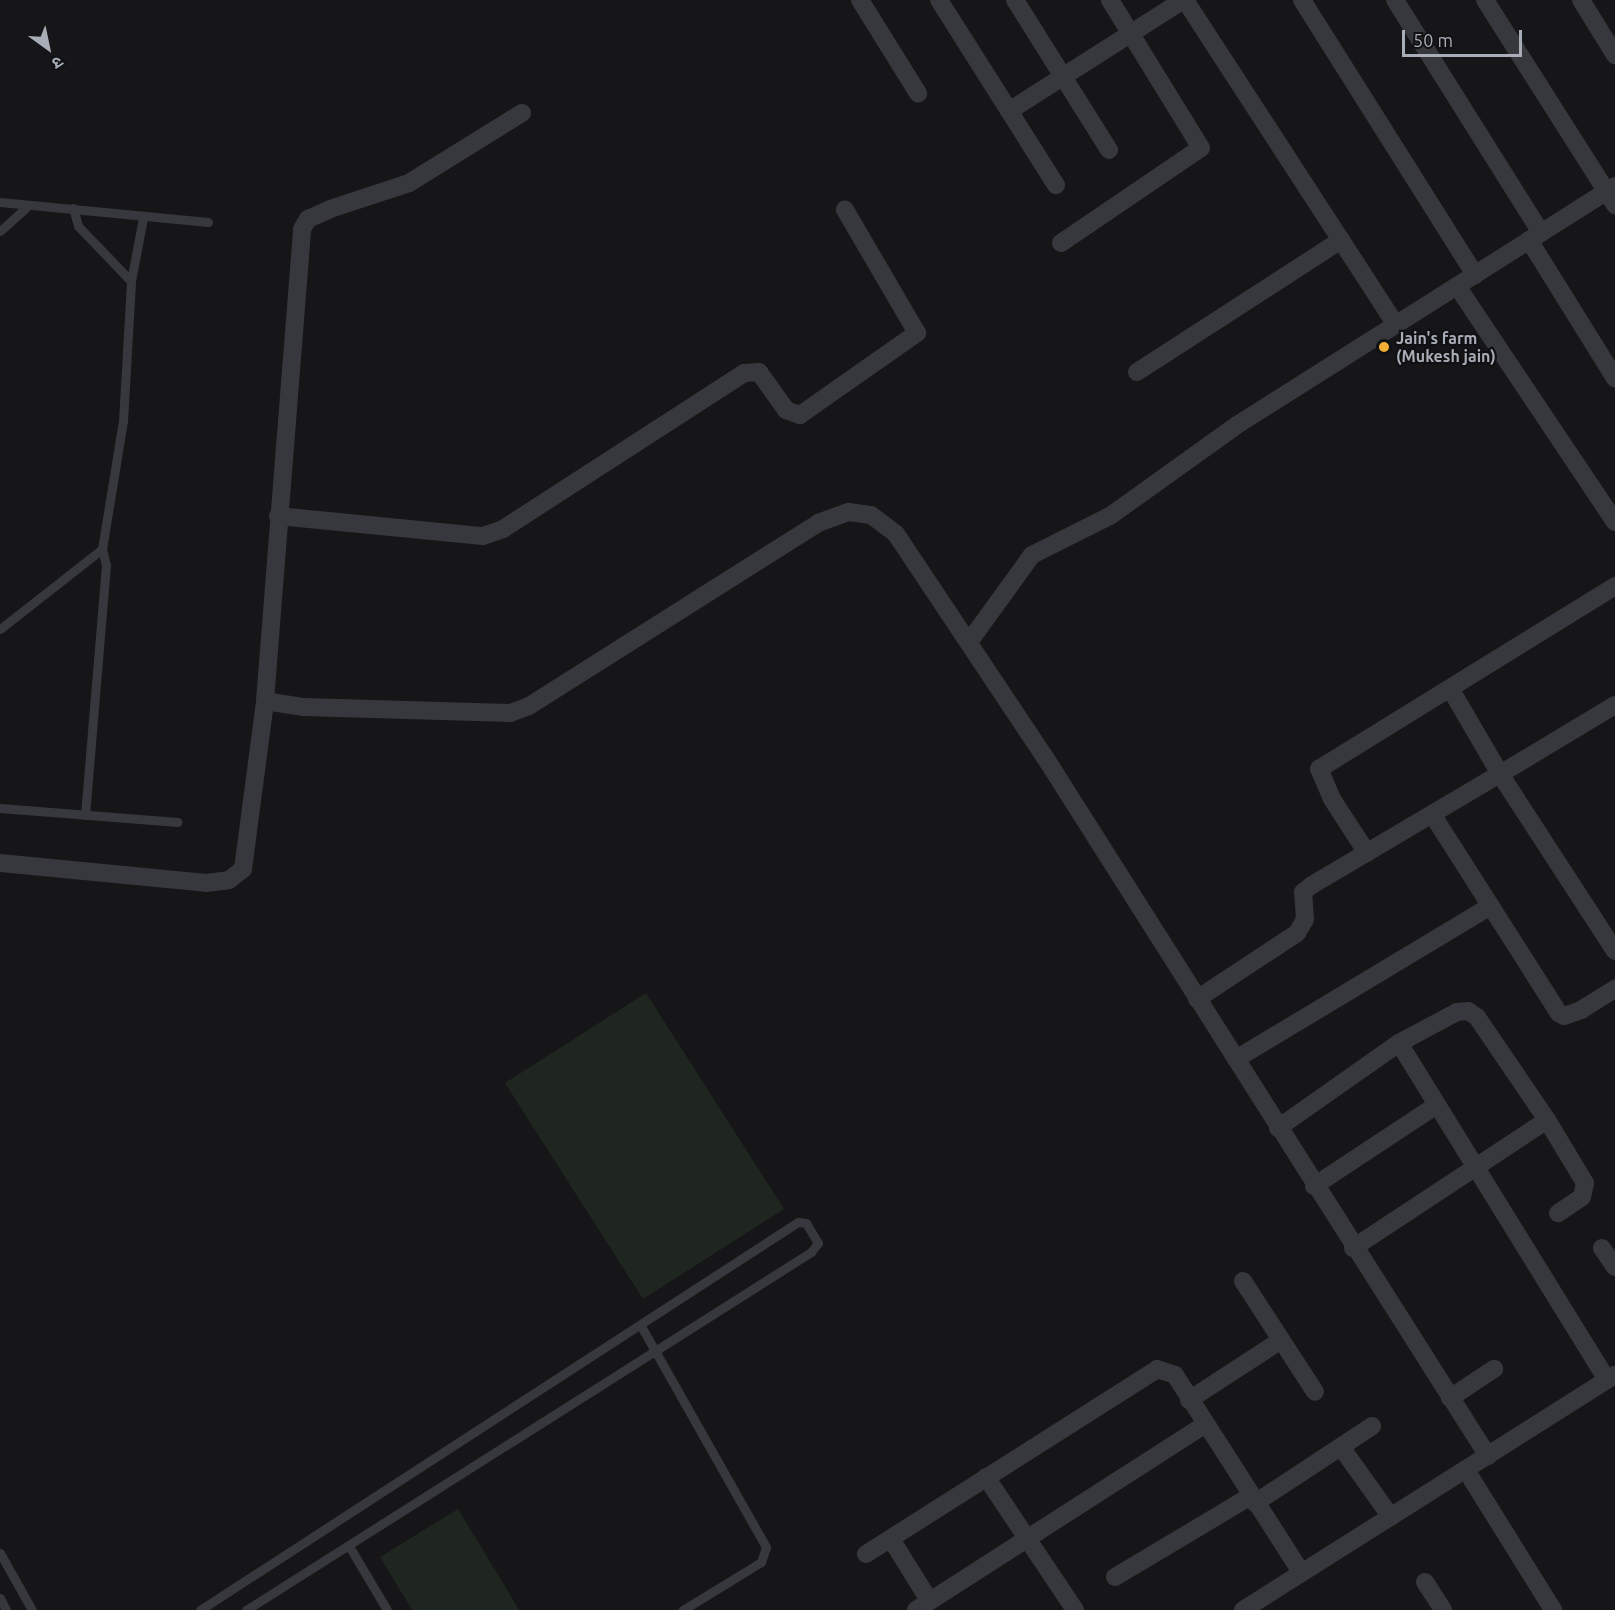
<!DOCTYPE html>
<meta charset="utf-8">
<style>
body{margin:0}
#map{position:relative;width:1615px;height:1610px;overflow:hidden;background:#161618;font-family:Ubuntu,"Noto Sans Devanagari",sans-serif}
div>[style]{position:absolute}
.green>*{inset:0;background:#1e261f}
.lane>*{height:9px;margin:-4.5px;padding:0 4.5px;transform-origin:4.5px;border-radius:4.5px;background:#37383d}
.street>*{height:18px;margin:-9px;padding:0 9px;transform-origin:9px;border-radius:9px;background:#37383d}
.dots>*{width:16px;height:16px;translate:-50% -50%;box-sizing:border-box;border:3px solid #111113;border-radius:50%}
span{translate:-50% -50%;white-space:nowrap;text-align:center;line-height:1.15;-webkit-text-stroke:4.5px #111113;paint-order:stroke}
.poi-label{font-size:16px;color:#a8adb8;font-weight:700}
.left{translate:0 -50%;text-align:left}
.north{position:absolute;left:18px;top:18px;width:60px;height:60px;-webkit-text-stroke:4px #111113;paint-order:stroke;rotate:147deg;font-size:16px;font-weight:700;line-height:24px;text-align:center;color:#a8adb8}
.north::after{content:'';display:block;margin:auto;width:21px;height:27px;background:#a8adb8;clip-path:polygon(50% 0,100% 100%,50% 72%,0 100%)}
.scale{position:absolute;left:1402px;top:30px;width:120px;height:27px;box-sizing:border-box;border:3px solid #a8adb8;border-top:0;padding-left:8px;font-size:18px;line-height:21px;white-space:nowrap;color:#a8adb8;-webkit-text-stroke:4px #111113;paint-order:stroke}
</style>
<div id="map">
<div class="green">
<i style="clip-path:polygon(646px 993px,784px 1209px,643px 1299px,505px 1083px)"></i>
<i style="clip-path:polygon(458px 1509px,506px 1588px,519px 1610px,412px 1610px,380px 1557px)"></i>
</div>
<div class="lane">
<i style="left:0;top:202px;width:209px;rotate:5.5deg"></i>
<i style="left:73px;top:208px;width:19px;rotate:74deg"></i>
<i style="left:78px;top:226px;width:76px;rotate:46.1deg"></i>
<i style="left:0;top:231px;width:36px;rotate:-42deg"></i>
<i style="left:0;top:629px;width:130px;rotate:-38.1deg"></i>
<i style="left:0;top:808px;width:178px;rotate:4.5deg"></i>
<i style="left:85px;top:815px;width:251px;rotate:-85.2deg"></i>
<i style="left:106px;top:565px;width:16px;rotate:-104deg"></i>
<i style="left:102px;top:549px;width:130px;rotate:-80.7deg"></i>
<i style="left:123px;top:421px;width:140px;rotate:-86.7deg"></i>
<i style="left:131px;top:281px;width:64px;rotate:-79.2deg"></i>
<i style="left:641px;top:1326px;width:254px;rotate:60.5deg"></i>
<i style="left:766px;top:1547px;width:16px;rotate:108deg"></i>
<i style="left:761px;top:1562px;width:92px;rotate:148.4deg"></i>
<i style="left:349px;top:1546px;width:74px;rotate:59.3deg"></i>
<i style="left:0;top:1553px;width:65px;rotate:60.7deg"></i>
<i style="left:0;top:1598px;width:13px;rotate:63deg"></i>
<i style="left:200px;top:1610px;width:713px;rotate:-32.98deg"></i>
<i style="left:798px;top:1222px;width:8px;rotate:7deg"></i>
<i style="left:806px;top:1223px;width:23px;rotate:59deg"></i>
<i style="left:818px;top:1243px;width:11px;rotate:128deg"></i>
<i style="left:811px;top:1252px;width:669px;rotate:147.64deg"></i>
</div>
<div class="street">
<i style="left:860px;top:0;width:110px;rotate:58.1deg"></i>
<i style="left:939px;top:0;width:219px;rotate:57.7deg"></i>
<i style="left:1015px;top:0;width:177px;rotate:57.9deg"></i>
<i style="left:1185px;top:0;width:387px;rotate:57deg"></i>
<i style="left:1302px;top:0;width:325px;rotate:57.8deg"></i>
<i style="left:1395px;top:0;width:275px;rotate:57.9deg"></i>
<i style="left:1485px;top:0;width:243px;rotate:57.6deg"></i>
<i style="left:1581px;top:0;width:65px;rotate:58.3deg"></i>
<i style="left:1009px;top:111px;width:206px;rotate:-32.5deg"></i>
<i style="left:1529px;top:240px;width:163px;rotate:58.1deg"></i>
<i style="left:1061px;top:243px;width:169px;rotate:-34.2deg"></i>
<i style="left:1201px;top:148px;width:174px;rotate:-121.6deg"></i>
<i style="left:1457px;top:286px;width:284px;rotate:56.2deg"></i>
<i style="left:1137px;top:372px;width:243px;rotate:-32.9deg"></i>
<i style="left:278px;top:516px;width:206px;rotate:5.6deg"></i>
<i style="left:483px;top:536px;width:21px;rotate:-19deg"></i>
<i style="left:503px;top:529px;width:287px;rotate:-32.9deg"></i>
<i style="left:744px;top:373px;width:15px;rotate:-4deg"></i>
<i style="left:759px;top:372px;width:47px;rotate:54.6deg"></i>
<i style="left:786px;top:410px;width:15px;rotate:20deg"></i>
<i style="left:800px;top:415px;width:143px;rotate:-35deg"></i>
<i style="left:917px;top:333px;width:143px;rotate:-120.3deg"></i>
<i style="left:969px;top:642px;width:107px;rotate:-54.1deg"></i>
<i style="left:1032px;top:555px;width:87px;rotate:-26.6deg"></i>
<i style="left:1110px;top:516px;width:156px;rotate:-35.6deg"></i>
<i style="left:1237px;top:425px;width:447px;rotate:-32.3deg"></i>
<i style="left:265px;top:701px;width:39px;rotate:9deg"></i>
<i style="left:304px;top:707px;width:206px;rotate:1.7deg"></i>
<i style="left:510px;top:713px;width:20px;rotate:-20deg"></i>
<i style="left:529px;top:706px;width:342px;rotate:-32.3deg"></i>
<i style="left:818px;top:523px;width:33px;rotate:-20deg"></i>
<i style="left:849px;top:512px;width:22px;rotate:8deg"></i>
<i style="left:871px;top:515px;width:31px;rotate:37deg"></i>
<i style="left:896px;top:534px;width:274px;rotate:56.3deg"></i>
<i style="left:1048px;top:762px;width:822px;rotate:57.63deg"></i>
<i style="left:1615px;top:705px;width:134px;rotate:149deg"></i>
<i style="left:1500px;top:774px;width:211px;rotate:57deg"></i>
<i style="left:1432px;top:814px;width:236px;rotate:57.5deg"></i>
<i style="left:1559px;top:1013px;width:6px;rotate:31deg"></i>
<i style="left:1564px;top:1016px;width:18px;rotate:-19deg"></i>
<i style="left:1581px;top:1010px;width:40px;rotate:-32deg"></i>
<i style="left:1367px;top:853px;width:64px;rotate:-122.9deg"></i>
<i style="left:1332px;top:799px;width:33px;rotate:-113deg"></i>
<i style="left:1319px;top:769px;width:348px;rotate:-31.7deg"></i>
<i style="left:0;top:863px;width:207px;rotate:5.5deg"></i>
<i style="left:206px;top:883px;width:23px;rotate:-7deg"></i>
<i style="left:229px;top:880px;width:18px;rotate:-38deg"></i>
<i style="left:243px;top:869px;width:169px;rotate:-82.5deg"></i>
<i style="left:265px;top:701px;width:473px;rotate:-85.5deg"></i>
<i style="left:302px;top:229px;width:12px;rotate:-59deg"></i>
<i style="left:308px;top:219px;width:24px;rotate:-24deg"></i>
<i style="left:330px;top:209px;width:83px;rotate:-18.2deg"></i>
<i style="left:409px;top:183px;width:133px;rotate:-31.8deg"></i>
<i style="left:1197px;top:999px;width:120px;rotate:-33.4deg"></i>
<i style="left:1297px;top:933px;width:16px;rotate:-60deg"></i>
<i style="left:1305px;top:919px;width:27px;rotate:-94deg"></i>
<i style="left:1303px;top:892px;width:11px;rotate:-38deg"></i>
<i style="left:1312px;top:885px;width:218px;rotate:-30.6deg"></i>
<i style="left:1500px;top:774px;width:99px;rotate:-120.2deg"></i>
<i style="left:1399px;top:1043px;width:396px;rotate:58.3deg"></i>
<i style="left:1236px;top:1059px;width:297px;rotate:-31deg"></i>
<i style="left:1278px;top:1128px;width:148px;rotate:-35.1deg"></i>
<i style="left:1399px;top:1043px;width:66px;rotate:-28.1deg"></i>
<i style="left:1457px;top:1012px;width:11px;rotate:-5deg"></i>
<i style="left:1468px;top:1011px;width:11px;rotate:34deg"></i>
<i style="left:1477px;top:1017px;width:125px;rotate:55.8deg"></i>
<i style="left:1547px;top:1120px;width:74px;rotate:58.9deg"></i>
<i style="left:1585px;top:1183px;width:14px;rotate:102deg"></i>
<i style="left:1582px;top:1197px;width:29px;rotate:146deg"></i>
<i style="left:1314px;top:1186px;width:147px;rotate:-33.4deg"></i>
<i style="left:1353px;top:1248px;width:232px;rotate:-33.4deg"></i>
<i style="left:1602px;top:1248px;width:23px;rotate:56deg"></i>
<i style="left:1243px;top:1281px;width:132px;rotate:57deg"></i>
<i style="left:1450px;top:1398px;width:53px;rotate:-33.4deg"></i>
<i style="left:1189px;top:1400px;width:110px;rotate:-33.1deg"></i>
<i style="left:1341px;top:1447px;width:86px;rotate:54.5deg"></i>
<i style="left:1466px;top:1470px;width:165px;rotate:58.1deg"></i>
<i style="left:986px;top:1477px;width:160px;rotate:56.2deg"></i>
<i style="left:1255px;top:1503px;width:140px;rotate:-33.3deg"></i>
<i style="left:891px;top:1539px;width:72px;rotate:58.1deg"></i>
<i style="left:866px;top:1554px;width:345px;rotate:-32.4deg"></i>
<i style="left:1157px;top:1369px;width:19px;rotate:18deg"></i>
<i style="left:1175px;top:1375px;width:234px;rotate:57.4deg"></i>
<i style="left:1115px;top:1577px;width:158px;rotate:-30.8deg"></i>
<i style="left:1425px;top:1582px;width:33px;rotate:57deg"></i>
<i style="left:916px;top:1610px;width:342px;rotate:-32.7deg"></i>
<i style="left:1243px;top:1610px;width:440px;rotate:-32.3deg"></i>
</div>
<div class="dots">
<i style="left:1384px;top:347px;background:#f2b134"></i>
</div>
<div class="poi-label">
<span class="left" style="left:1396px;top:347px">Jain's farm<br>(Mukesh jain)</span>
</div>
<div class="north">उ</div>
<div class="scale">50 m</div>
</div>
